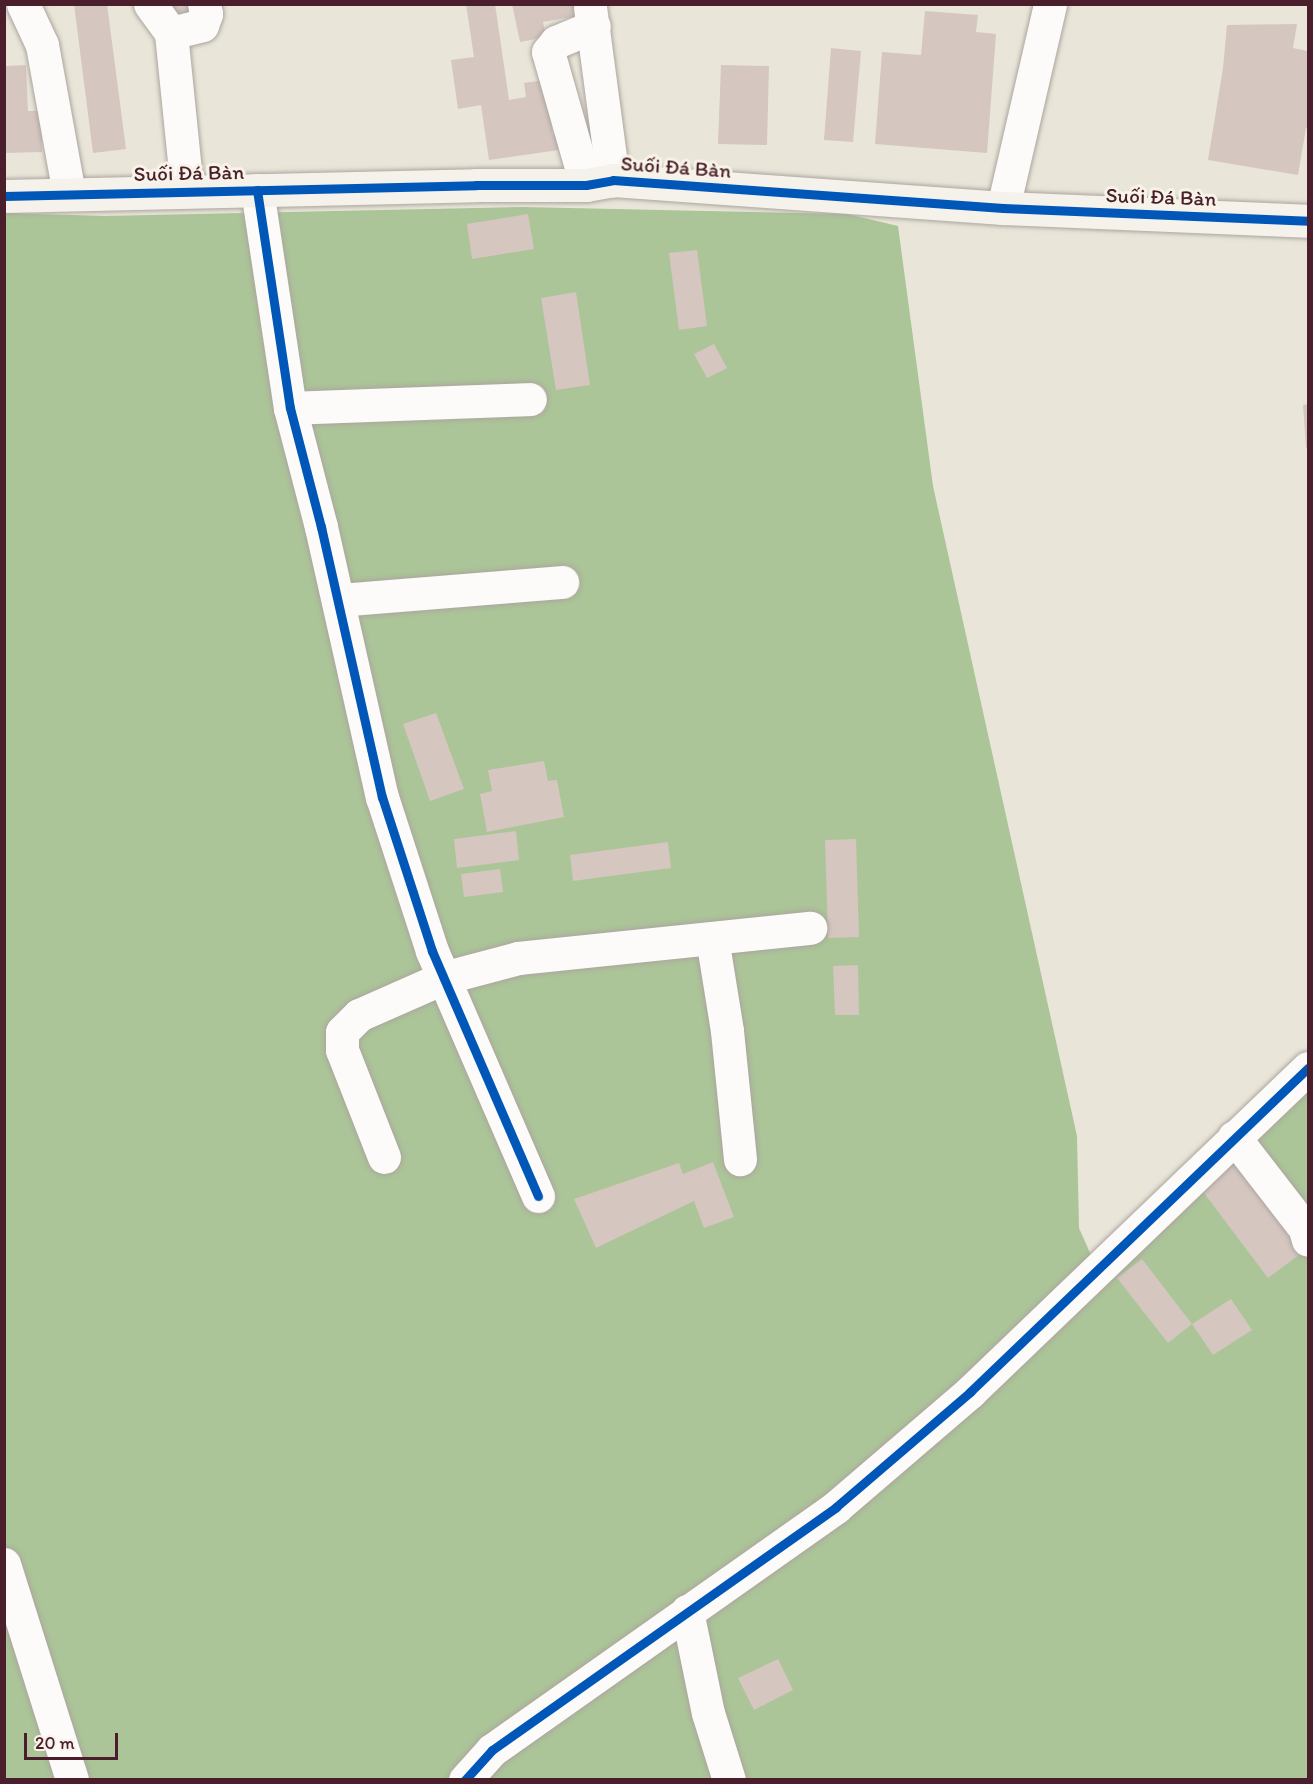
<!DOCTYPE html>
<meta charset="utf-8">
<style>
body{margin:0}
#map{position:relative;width:1313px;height:1784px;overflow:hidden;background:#e9e6d9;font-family:Itim,sans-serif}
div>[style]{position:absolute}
.forest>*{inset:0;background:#abc498}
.building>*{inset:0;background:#d5c6c0}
.roads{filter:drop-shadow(0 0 2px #aca59f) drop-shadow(0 0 2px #aca59f)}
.street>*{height:33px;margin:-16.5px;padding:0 16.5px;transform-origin:16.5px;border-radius:16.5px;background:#fcfbf9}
.secondary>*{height:33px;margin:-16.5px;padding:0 16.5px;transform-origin:16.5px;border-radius:16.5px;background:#f5f2ec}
.cycleway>*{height:9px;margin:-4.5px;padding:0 4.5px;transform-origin:4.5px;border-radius:4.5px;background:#0057b8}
span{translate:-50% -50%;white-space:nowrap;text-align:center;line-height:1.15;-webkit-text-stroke:6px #f7f3e8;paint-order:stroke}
.street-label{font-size:21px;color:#4a1f2b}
.frame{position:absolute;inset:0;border:6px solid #4a1f2b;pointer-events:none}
.scale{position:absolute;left:24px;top:1733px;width:94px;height:27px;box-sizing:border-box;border:3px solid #4a1f2b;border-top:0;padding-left:8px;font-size:18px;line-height:21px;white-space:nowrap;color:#4a1f2b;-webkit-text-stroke:4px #f7f3e8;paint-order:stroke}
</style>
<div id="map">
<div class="forest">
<i style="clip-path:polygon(522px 207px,847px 214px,898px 226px,933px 486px,1077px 1136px,1079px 1228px,1102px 1280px,1308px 1080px,1308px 1779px,5px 1780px,5px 213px,105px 216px)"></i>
</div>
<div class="building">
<i style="clip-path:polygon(74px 4px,107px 4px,126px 149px,93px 153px)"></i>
<i style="clip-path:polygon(167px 4px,190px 4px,192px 12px,170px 17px)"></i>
<i style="clip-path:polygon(466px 4px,495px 4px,509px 100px,526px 97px,524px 83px,545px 80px,553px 135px,557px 135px,559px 150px,489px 160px,481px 105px,458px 109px,451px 60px,474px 57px)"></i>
<i style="clip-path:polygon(512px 4px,580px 4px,582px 15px,543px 22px,546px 37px,520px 42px)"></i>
<i style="clip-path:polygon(925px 11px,978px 15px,976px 32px,996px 34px,987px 153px,875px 144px,882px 52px,921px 55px)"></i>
<i style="clip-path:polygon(1297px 24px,1293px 48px,1308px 51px,1308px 129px,1306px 128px,1298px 175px,1208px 160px,1223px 68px,1227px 25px)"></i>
<i style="clip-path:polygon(831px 48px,861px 51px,853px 142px,824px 140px)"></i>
<i style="clip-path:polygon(26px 65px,28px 111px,41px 111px,42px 152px,5px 153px,5px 66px)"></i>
<i style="clip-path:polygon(721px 65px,769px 66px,767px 145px,718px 144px)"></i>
<i style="clip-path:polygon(528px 214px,534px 249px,472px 259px,467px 224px)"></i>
<i style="clip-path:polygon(697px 250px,707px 326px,679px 330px,669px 253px)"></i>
<i style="clip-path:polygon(576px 292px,590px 385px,556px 390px,541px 298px)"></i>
<i style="clip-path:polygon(714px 344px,727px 368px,707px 378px,694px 354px)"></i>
<i style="clip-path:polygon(1308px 404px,1308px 448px,1306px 448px,1303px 405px)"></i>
<i style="clip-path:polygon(436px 713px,464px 789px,430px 801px,403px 724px)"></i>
<i style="clip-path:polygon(544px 761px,548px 781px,557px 780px,564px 817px,487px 832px,480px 794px,492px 791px,488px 770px)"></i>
<i style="clip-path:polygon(516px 831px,519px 860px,457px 868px,454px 839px)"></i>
<i style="clip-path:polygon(856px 839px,859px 937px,828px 938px,825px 840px)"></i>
<i style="clip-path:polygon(668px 842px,671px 868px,573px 881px,570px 855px)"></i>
<i style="clip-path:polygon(500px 869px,503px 892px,464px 897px,461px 874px)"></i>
<i style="clip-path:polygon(858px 965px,859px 1015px,835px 1015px,833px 966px)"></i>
<i style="clip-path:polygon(713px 1162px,734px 1217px,704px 1228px,694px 1201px,596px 1248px,574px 1199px,679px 1163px,683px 1174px)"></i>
<i style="clip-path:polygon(1236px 1163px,1303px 1252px,1268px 1278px,1201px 1189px)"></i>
<i style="clip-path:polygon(1142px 1259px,1192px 1324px,1168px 1343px,1117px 1278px)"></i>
<i style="clip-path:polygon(1231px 1299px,1252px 1330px,1213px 1355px,1192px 1324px)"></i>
<i style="clip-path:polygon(778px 1659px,793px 1690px,754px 1710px,738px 1678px)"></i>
</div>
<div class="roads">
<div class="street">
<i style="left:23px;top:4px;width:45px;rotate:65.1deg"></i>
<i style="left:42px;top:45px;width:150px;rotate:79.7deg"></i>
<i style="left:150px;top:4px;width:36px;rotate:54deg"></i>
<i style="left:171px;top:33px;width:159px;rotate:84.2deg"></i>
<i style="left:590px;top:7px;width:175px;rotate:82.4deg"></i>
<i style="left:171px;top:33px;width:32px;rotate:-14deg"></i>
<i style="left:202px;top:25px;width:12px;rotate:-70deg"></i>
<i style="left:206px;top:14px;width:10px;rotate:-101deg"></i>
<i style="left:586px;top:185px;width:138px;rotate:-105.9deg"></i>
<i style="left:548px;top:52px;width:13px;rotate:-51deg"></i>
<i style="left:556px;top:42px;width:41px;rotate:-22.8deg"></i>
<i style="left:257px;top:190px;width:220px;rotate:81.4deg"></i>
<i style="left:290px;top:408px;width:123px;rotate:75.4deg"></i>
<i style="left:321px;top:527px;width:277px;rotate:77.3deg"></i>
<i style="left:382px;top:797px;width:162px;rotate:72deg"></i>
<i style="left:432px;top:951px;width:267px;rotate:66.6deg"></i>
<i style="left:1003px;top:208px;width:209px;rotate:-77deg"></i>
<i style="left:290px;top:408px;width:240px;rotate:-2.1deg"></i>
<i style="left:338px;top:600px;width:225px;rotate:-4.6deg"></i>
<i style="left:712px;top:938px;width:94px;rotate:80.8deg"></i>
<i style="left:727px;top:1031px;width:129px;rotate:84.2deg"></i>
<i style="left:1234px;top:1137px;width:116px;rotate:52.3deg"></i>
<i style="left:1305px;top:1229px;width:11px;rotate:75deg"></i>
<i style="left:384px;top:1157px;width:115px;rotate:-111.4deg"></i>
<i style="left:342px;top:1050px;width:18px;rotate:-90deg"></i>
<i style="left:342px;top:1032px;width:24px;rotate:-45deg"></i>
<i style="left:359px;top:1015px;width:92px;rotate:-23.8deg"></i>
<i style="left:443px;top:978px;width:78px;rotate:-14.9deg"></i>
<i style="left:518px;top:958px;width:294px;rotate:-5.9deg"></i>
<i style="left:4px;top:1564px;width:226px;rotate:72.5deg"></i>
<i style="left:687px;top:1611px;width:104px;rotate:78.4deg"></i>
<i style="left:708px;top:1713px;width:70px;rotate:72.6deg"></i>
<i style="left:465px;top:1780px;width:40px;rotate:-48deg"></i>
<i style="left:492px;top:1750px;width:421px;rotate:-35.2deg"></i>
<i style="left:836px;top:1507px;width:177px;rotate:-40.6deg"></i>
<i style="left:970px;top:1392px;width:468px;rotate:-43.8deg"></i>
</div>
<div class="secondary">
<i style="left:4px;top:196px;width:472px;rotate:-1.3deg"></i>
<i style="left:476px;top:185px;width:110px"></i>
<i style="left:586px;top:185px;width:27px;rotate:-10deg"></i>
<i style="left:613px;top:180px;width:391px;rotate:4.1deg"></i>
<i style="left:1003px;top:208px;width:305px;rotate:2.4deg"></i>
</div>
</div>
<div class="cycleway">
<i style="left:257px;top:190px;width:220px;rotate:81.4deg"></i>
<i style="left:290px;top:408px;width:123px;rotate:75.4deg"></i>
<i style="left:321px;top:527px;width:277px;rotate:77.3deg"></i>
<i style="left:382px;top:797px;width:162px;rotate:72deg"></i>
<i style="left:432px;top:951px;width:267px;rotate:66.6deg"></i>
<i style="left:4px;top:196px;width:472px;rotate:-1.3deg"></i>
<i style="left:476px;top:185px;width:110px"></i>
<i style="left:586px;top:185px;width:27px;rotate:-10deg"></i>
<i style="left:613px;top:180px;width:391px;rotate:4.1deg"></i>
<i style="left:1003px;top:208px;width:305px;rotate:2.4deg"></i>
<i style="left:465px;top:1780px;width:40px;rotate:-48deg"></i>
<i style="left:492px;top:1750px;width:421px;rotate:-35.2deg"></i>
<i style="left:836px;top:1507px;width:177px;rotate:-40.6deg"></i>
<i style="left:970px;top:1392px;width:468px;rotate:-43.8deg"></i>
</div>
<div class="street-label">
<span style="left:676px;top:167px;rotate:4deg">Suối Đá Bàn</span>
<span style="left:189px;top:173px;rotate:-1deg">Suối Đá Bàn</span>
<span style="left:1161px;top:197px;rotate:2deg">Suối Đá Bàn</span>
</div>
<div class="frame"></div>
<div class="scale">20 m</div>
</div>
